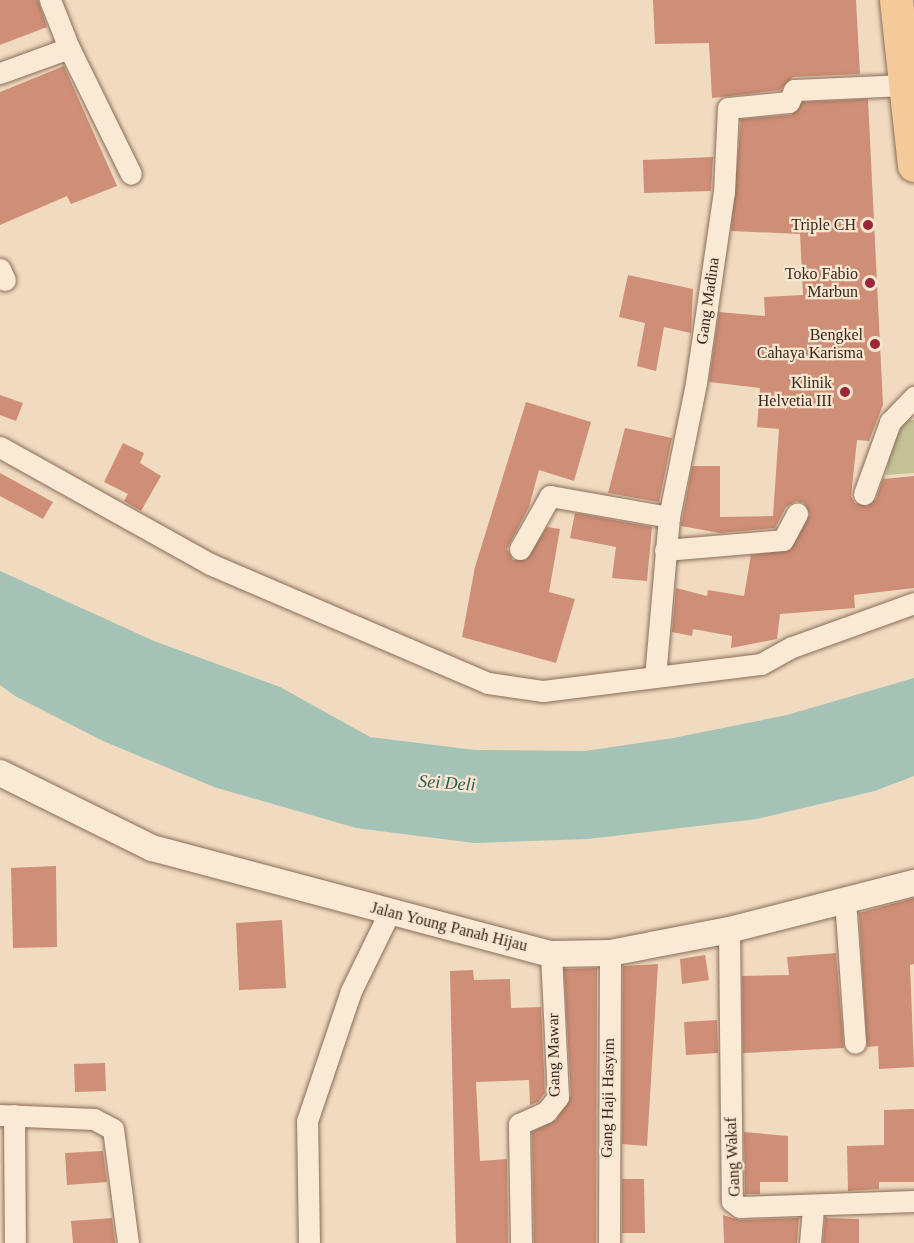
<!DOCTYPE html>
<style>
body{margin:0}
#map{position:relative;width:914px;height:1243px;overflow:hidden;background:#f0dbc1;font-family:"Times New Roman",serif}
div>[style]{position:absolute}
.cemetery>*{inset:0;background:#c2c294}
.water>*{inset:0;background:#a4c2b5}
.building>*{inset:0;background:#cf8e76}
.roads{filter:drop-shadow(0 0 2px #8a6c58) drop-shadow(0 0 2px #8a6c58)}
.minor>*{height:21px;margin:-10.5px;padding:0 10.5px;transform-origin:10.5px;border-radius:10.5px;background:#faead5}
.tertiary>*{height:26px;margin:-13px;padding:0 13px;transform-origin:13px;border-radius:13px;background:#faead5}
.primary>*{height:33px;margin:-16.5px;padding:0 16.5px;transform-origin:16.5px;border-radius:16.5px;background:#f4ca98}
.dots>*{width:16px;height:16px;translate:-50% -50%;box-sizing:border-box;border:3px solid #f7e7d1;border-radius:50%}
span{translate:-50% -50%;white-space:nowrap;text-align:center;line-height:1.15;-webkit-text-stroke:4.5px #f7e7d1;paint-order:stroke}
.poi-label{font-size:16px;color:#39271d}
.right{translate:-100% -50%;text-align:right}
.street-label{font-size:16px;color:#39271d}
.water-label{font-size:18px;color:#2c5950;font-style:italic}
</style>
<div id="map">
<div class="cemetery">
<i style="clip-path:polygon(896px 419px,914px 420px,914px 473px,886px 475px)"></i>
</div>
<div class="water">
<i style="clip-path:polygon(0 571px,154px 641px,280px 687px,370px 737px,475px 750px,585px 751px,673px 738px,787px 715px,914px 678px,914px 776px,875px 791px,757px 819px,588px 839px,474px 843px,356px 828px,214px 787px,103px 741px,15px 696px,0 685px)"></i>
</div>
<div class="building">
<i style="clip-path:polygon(0 0,38px 0,47px 27px,0 45px)"></i>
<i style="clip-path:polygon(653px 0,856px 0,860px 74px,793px 77px,780px 90px,712px 98px,709px 43px,655px 44px)"></i>
<i style="clip-path:polygon(64px 66px,117px 186px,71px 204px,67px 196px,0 225px,0 92px)"></i>
<i style="clip-path:polygon(868px 99px,883px 405px,869px 441px,857px 440px,851px 496px,855px 503px,867px 506px,876px 499px,883px 479px,914px 476px,914px 588px,854px 595px,855px 608px,780px 614px,777px 639px,731px 648px,732px 636px,693px 629px,692px 636px,672px 632px,676px 588px,707px 596px,708px 590px,744px 596px,751px 555px,790px 550px,810px 514px,804px 503px,796px 501px,786px 507px,775px 528px,720px 533px,681px 526px,692px 466px,720px 466px,720px 517px,773px 516px,779px 429px,757px 427px,760px 388px,709px 382px,719px 312px,765px 316px,764px 297px,803px 295px,800px 234px,731px 231px,741px 119px,791px 115px,803px 102px)"></i>
<i style="clip-path:polygon(713px 157px,711px 191px,644px 193px,643px 160px)"></i>
<i style="clip-path:polygon(628px 275px,693px 289px,691px 333px,664px 327px,656px 371px,637px 366px,645px 323px,619px 317px)"></i>
<i style="clip-path:polygon(0 395px,23px 403px,16px 421px,0 415px)"></i>
<i style="clip-path:polygon(526px 402px,591px 422px,574px 481px,539px 470px,529px 507px,507px 549px,513px 560px,526px 560px,547px 527px,560px 529px,549px 592px,575px 599px,556px 663px,462px 637px,475px 567px)"></i>
<i style="clip-path:polygon(625px 428px,672px 438px,659px 502px,608px 493px)"></i>
<i style="clip-path:polygon(123px 443px,144px 453px,140px 463px,161px 476px,141px 511px,124px 501px,128px 494px,104px 482px)"></i>
<i style="clip-path:polygon(0 473px,53px 502px,43px 519px,0 496px)"></i>
<i style="clip-path:polygon(575px 513px,652px 527px,647px 581px,612px 578px,616px 547px,570px 538px)"></i>
<i style="clip-path:polygon(56px 866px,57px 947px,13px 948px,11px 868px)"></i>
<i style="clip-path:polygon(914px 898px,914px 964px,910px 965px,914px 1067px,879px 1069px,878px 1046px,867px 1047px,859px 913px)"></i>
<i style="clip-path:polygon(282px 920px,286px 988px,239px 990px,236px 923px)"></i>
<i style="clip-path:polygon(836px 953px,844px 1048px,743px 1053px,742px 976px,789px 975px,787px 957px)"></i>
<i style="clip-path:polygon(705px 955px,709px 980px,682px 984px,680px 959px)"></i>
<i style="clip-path:polygon(658px 964px,647px 1146px,622px 1144px,623px 966px)"></i>
<i style="clip-path:polygon(597px 968px,596px 1243px,534px 1243px,532px 1132px,556px 1120px,571px 1096px,564px 969px)"></i>
<i style="clip-path:polygon(473px 970px,474px 980px,510px 979px,511px 1008px,541px 1007px,545px 1093px,538px 1102px,530px 1105px,529px 1080px,476px 1082px,480px 1161px,507px 1159px,508px 1243px,456px 1243px,450px 971px)"></i>
<i style="clip-path:polygon(717px 1020px,718px 1053px,686px 1055px,684px 1022px)"></i>
<i style="clip-path:polygon(105px 1063px,106px 1091px,75px 1092px,74px 1064px)"></i>
<i style="clip-path:polygon(914px 1109px,914px 1182px,879px 1182px,879px 1189px,848px 1191px,847px 1146px,884px 1145px,884px 1110px)"></i>
<i style="clip-path:polygon(744px 1132px,788px 1136px,788px 1182px,760px 1182px,760px 1194px,745px 1194px)"></i>
<i style="clip-path:polygon(103px 1151px,107px 1182px,67px 1185px,65px 1153px)"></i>
<i style="clip-path:polygon(622px 1179px,644px 1179px,645px 1233px,622px 1233px)"></i>
<i style="clip-path:polygon(723px 1215px,740px 1220px,799px 1218px,797px 1243px,724px 1243px)"></i>
<i style="clip-path:polygon(112px 1218px,115px 1243px,73px 1243px,71px 1221px)"></i>
<i style="clip-path:polygon(825px 1218px,859px 1219px,859px 1243px,823px 1243px)"></i>
</div>
<div class="roads">
<div class="minor">
<i style="left:69px;top:48px;width:140px;rotate:63.8deg"></i>
<i style="left:0;top:73px;width:73px;rotate:-19.9deg"></i>
<i style="left:69px;top:48px;width:52px;rotate:-111.6deg"></i>
<i style="left:0;top:269px;width:12px;rotate:66deg"></i>
<i style="left:0;top:447px;width:240px;rotate:29.1deg"></i>
<i style="left:210px;top:564px;width:302px;rotate:23.2deg"></i>
<i style="left:488px;top:683px;width:56px;rotate:8.3deg"></i>
<i style="left:543px;top:691px;width:220px;rotate:-7.1deg"></i>
<i style="left:761px;top:664px;width:35px;rotate:-29deg"></i>
<i style="left:792px;top:647px;width:130px;rotate:-19.8deg"></i>
<i style="left:864px;top:494px;width:77px;rotate:-70.1deg"></i>
<i style="left:890px;top:422px;width:35px;rotate:-46deg"></i>
<i style="left:520px;top:549px;width:61px;rotate:-60.5deg"></i>
<i style="left:550px;top:496px;width:121px;rotate:10deg"></i>
<i style="left:665px;top:550px;width:118px;rotate:-4.8deg"></i>
<i style="left:783px;top:540px;width:30px;rotate:-62deg"></i>
<i style="left:655px;top:677px;width:161px;rotate:-85deg"></i>
<i style="left:669px;top:517px;width:137px;rotate:-78.6deg"></i>
<i style="left:696px;top:383px;width:193px;rotate:-81.7deg"></i>
<i style="left:724px;top:192px;width:84px;rotate:-87.3deg"></i>
<i style="left:728px;top:108px;width:61px;rotate:-5.6deg"></i>
<i style="left:789px;top:102px;width:13px;rotate:-67deg"></i>
<i style="left:794px;top:90px;width:111px;rotate:-2.6deg"></i>
<i style="left:845px;top:899px;width:144px;rotate:86deg"></i>
<i style="left:729px;top:930px;width:271px;rotate:89.4deg"></i>
<i style="left:732px;top:1201px;width:10px;rotate:37deg"></i>
<i style="left:740px;top:1207px;width:174px;rotate:-2deg"></i>
<i style="left:0;top:1115px;width:94px;rotate:2.4deg"></i>
<i style="left:94px;top:1119px;width:21px;rotate:28deg"></i>
<i style="left:113px;top:1129px;width:115px;rotate:82.5deg"></i>
<i style="left:14px;top:1115px;width:128px;rotate:89.6deg"></i>
<i style="left:309px;top:1243px;width:122px;rotate:-90.9deg"></i>
<i style="left:307px;top:1121px;width:137px;rotate:-71.3deg"></i>
<i style="left:351px;top:991px;width:87px;rotate:-64deg"></i>
<i style="left:521px;top:1243px;width:119px;rotate:-91deg"></i>
<i style="left:519px;top:1124px;width:30px;rotate:-24deg"></i>
<i style="left:546px;top:1112px;width:19px;rotate:-51deg"></i>
<i style="left:558px;top:1097px;width:143px;rotate:-92.8deg"></i>
<i style="left:609px;top:1243px;width:290px;rotate:-89.8deg"></i>
<i style="left:810px;top:1243px;width:38px;rotate:-85deg"></i>
</div>
<div class="tertiary">
<i style="left:0;top:773px;width:169px;rotate:26.3deg"></i>
<i style="left:152px;top:848px;width:413px;rotate:14.9deg"></i>
<i style="left:551px;top:954px;width:59px;rotate:-1deg"></i>
<i style="left:610px;top:953px;width:121px;rotate:-10.9deg"></i>
<i style="left:729px;top:930px;width:191px;rotate:-14.3deg"></i>
</div>
<div class="primary">
<i style="left:896px;top:0;width:166px;rotate:83.8deg"></i>
</div>
</div>
<div class="dots">
<i style="left:868px;top:225px;background:#9b2637"></i>
<i style="left:870px;top:283px;background:#9b2637"></i>
<i style="left:875px;top:344px;background:#9b2637"></i>
<i style="left:845px;top:392px;background:#9b2637"></i>
</div>
<div class="poi-label">
<span class="right" style="left:856px;top:225px">Triple CH</span>
<span class="right" style="left:858px;top:283px">Toko Fabio<br>Marbun</span>
<span class="right" style="left:863px;top:344px">Bengkel<br>Cahaya Karisma</span>
<span class="right" style="left:832px;top:392px">Klinik<br>Helvetia III</span>
</div>
<div class="street-label">
<span style="left:708px;top:301px;rotate:-82deg">Gang Madina</span>
<span style="left:449px;top:927px;rotate:14deg">Jalan Young Panah Hijau</span>
<span style="left:554px;top:1055px;rotate:-91deg">Gang Mawar</span>
<span style="left:608px;top:1098px;rotate:-89deg">Gang Haji Hasyim</span>
<span style="left:733px;top:1157px;rotate:-93deg">Gang Wakaf</span>
</div>
<div class="water-label">
<span style="left:447px;top:783px;rotate:4deg">Sei Deli</span>
</div>
</div>
